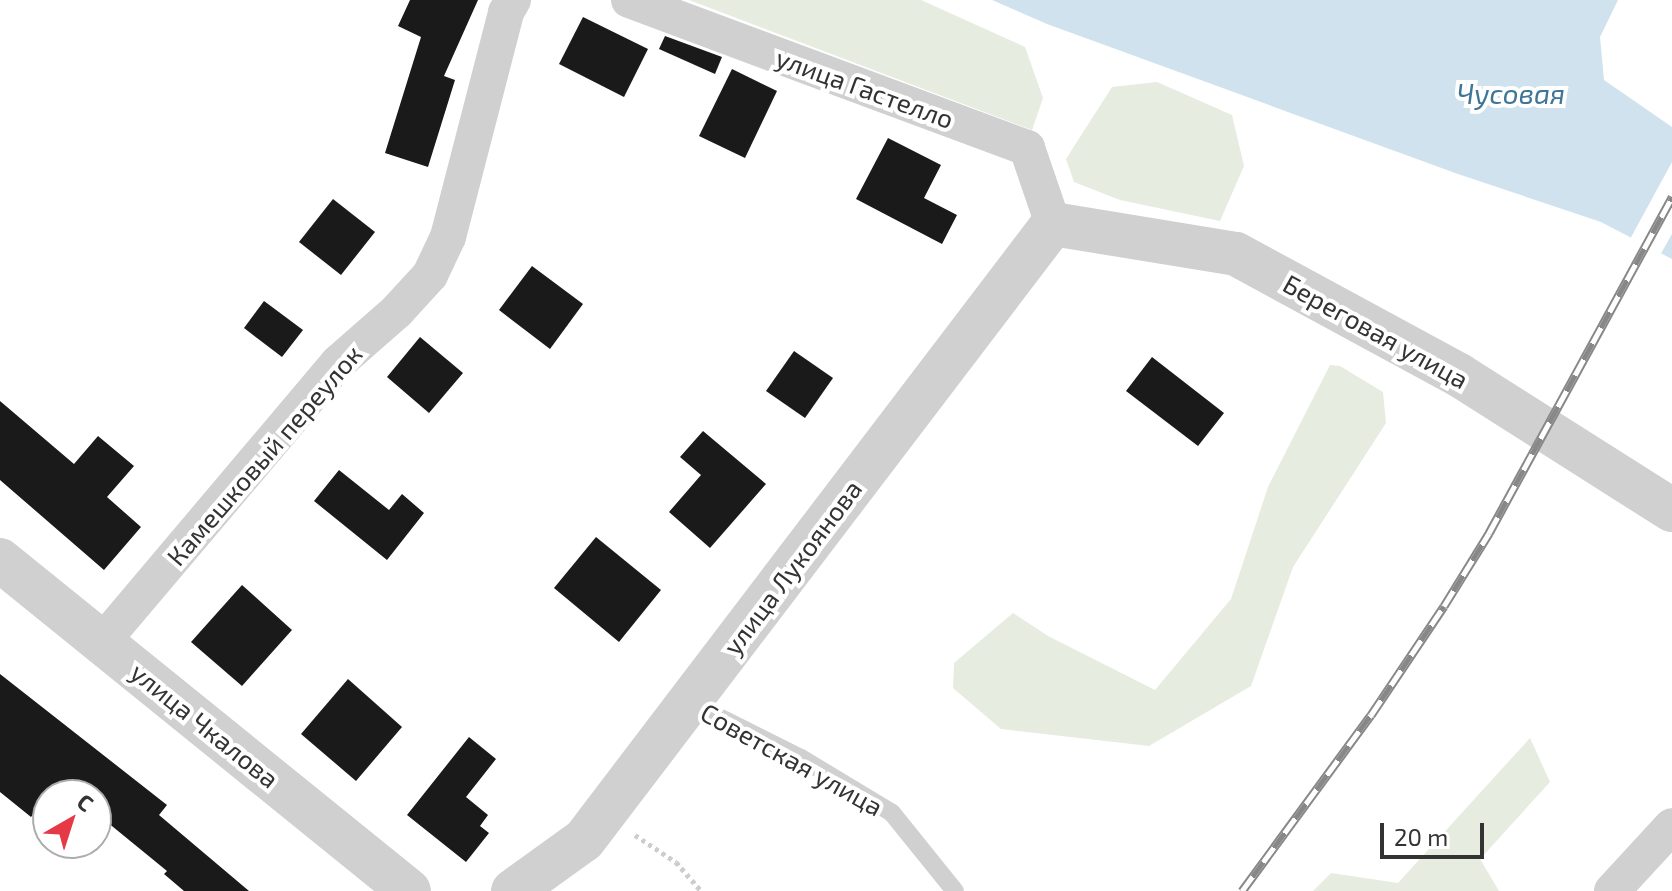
<!DOCTYPE html>
<meta charset="utf-8">
<style>
body{margin:0}
#map{position:relative;width:1672px;height:891px;overflow:hidden;background:#fff;font-family:"Exo 2",sans-serif}
div>[style]{position:absolute}
.green>*{inset:0;background:#e6ecdf}
.water>*{inset:0;background:#cfe2ee}
.pier>*{inset:0;background:#fff}
.building>*{inset:0;background:#1a1a1a}
.path>*{height:5px;margin-top:-2.5px;transform-origin:0;background:repeating-linear-gradient(90deg,#cdcdcd 0 4px,transparent 0 8px)}
.service>*{height:18px;margin:-9px;padding:0 9px;transform-origin:9px;border-radius:9px;background:#d0d0d0}
.minor>*{height:36px;margin:-18px;padding:0 18px;transform-origin:18px;border-radius:18px;background:#d0d0d0}
.tertiary>*{height:44px;margin:-22px;padding:0 22px;transform-origin:22px;border-radius:22px;background:#d0d0d0}
.rail>*{height:9px;margin-top:-4.5px;transform-origin:0;background:repeating-linear-gradient(90deg,#fff 0 18px,#888 0 36px);box-sizing:border-box;border-block:2px solid #888}
span{translate:-50% -50%;white-space:nowrap;text-align:center;line-height:1.15;-webkit-text-stroke:8px #fff;paint-order:stroke}
.street-label{font-size:26px;color:#333}
.water-label{font-size:28px;color:#3f7597;font-style:italic}
.north{position:absolute;left:32px;top:779px;width:80px;height:80px;box-sizing:border-box;background:#fff;border:2px solid #adadad;border-radius:50%;rotate:39deg;font-size:22px;font-weight:700;line-height:32px;text-align:center;color:#333}
.north::after{content:'';display:block;margin:auto;width:28px;height:36px;background:#e63946;clip-path:polygon(50% 0,100% 100%,50% 72%,0 100%)}
.scale{position:absolute;left:1380px;top:823px;width:104px;height:36px;box-sizing:border-box;border:4px solid #333;border-top:0;padding-left:10px;font-size:24px;line-height:28px;white-space:nowrap;color:#333;-webkit-text-stroke:6px #fff;paint-order:stroke}
</style>
<div id="map">
<div class="green">
<i style="clip-path:polygon(689px 0,921px 0,1025px 47px,1043px 98px,1032px 130px)"></i>
<i style="clip-path:polygon(1157px 82px,1232px 115px,1244px 166px,1220px 221px,1120px 200px,1074px 182px,1066px 159px,1112px 87px)"></i>
<i style="clip-path:polygon(1330px 365px,1340px 366px,1383px 392px,1386px 423px,1293px 567px,1251px 686px,1149px 746px,1001px 729px,953px 688px,954px 663px,1013px 613px,1048px 636px,1155px 690px,1231px 599px,1268px 487px)"></i>
<i style="clip-path:polygon(1530px 738px,1550px 782px,1480px 859px,1499px 891px,1313px 891px,1331px 873px,1398px 883px)"></i>
</div>
<div class="water">
<i style="clip-path:polygon(992px 0,1618px 0,1600px 37px,1604px 80px,1672px 127px,1672px 259px,1601px 222px,1458px 174px,1047px 24px)"></i>
</div>
<div class="pier">
<i style="clip-path:polygon(1672px 162px,1672px 234px,1659px 257px,1629px 241px)"></i>
</div>
<div class="building">
<i style="clip-path:polygon(410px 0,478px 0,444px 76px,455px 80px,428px 167px,385px 153px,421px 37px,398px 26px)"></i>
<i style="clip-path:polygon(583px 17px,648px 49px,624px 97px,559px 64px)"></i>
<i style="clip-path:polygon(665px 36px,722px 57px,715px 74px,659px 49px)"></i>
<i style="clip-path:polygon(732px 69px,777px 91px,745px 158px,699px 136px)"></i>
<i style="clip-path:polygon(888px 138px,941px 165px,924px 198px,957px 215px,942px 244px,856px 199px)"></i>
<i style="clip-path:polygon(333px 199px,375px 232px,341px 275px,299px 242px)"></i>
<i style="clip-path:polygon(532px 266px,583px 304px,550px 349px,499px 310px)"></i>
<i style="clip-path:polygon(264px 301px,303px 330px,282px 357px,244px 328px)"></i>
<i style="clip-path:polygon(420px 337px,463px 373px,429px 413px,387px 377px)"></i>
<i style="clip-path:polygon(794px 351px,833px 378px,805px 418px,766px 391px)"></i>
<i style="clip-path:polygon(1152px 357px,1224px 413px,1198px 446px,1126px 391px)"></i>
<i style="clip-path:polygon(0 401px,74px 464px,98px 436px,134px 466px,107px 497px,141px 527px,104px 570px,0 480px)"></i>
<i style="clip-path:polygon(703px 431px,766px 484px,710px 548px,669px 512px,701px 475px,680px 457px)"></i>
<i style="clip-path:polygon(339px 470px,389px 510px,402px 494px,424px 513px,387px 560px,314px 501px)"></i>
<i style="clip-path:polygon(596px 537px,661px 590px,619px 642px,554px 588px)"></i>
<i style="clip-path:polygon(242px 585px,292px 630px,242px 686px,191px 642px)"></i>
<i style="clip-path:polygon(0 674px,167px 805px,159px 815px,249px 891px,184px 891px,164px 874px,167px 871px,96px 813px,96px 795px,48px 795px,31px 817px,0 792px)"></i>
<i style="clip-path:polygon(348px 679px,402px 727px,356px 781px,301px 734px)"></i>
<i style="clip-path:polygon(469px 737px,496px 759px,466px 797px,488px 815px,480px 826px,489px 833px,466px 862px,407px 815px)"></i>
</div>
<div class="path">
<i style="left:635px;top:835px;width:49px;rotate:33.4deg"></i>
<i style="left:676px;top:862px;width:38px;rotate:49deg"></i>
</div>
<div class="service">
<i style="left:689px;top:702px;width:125px;rotate:26.6deg"></i>
<i style="left:801px;top:758px;width:106px;rotate:31.1deg"></i>
<i style="left:892px;top:813px;width:100px;rotate:51.1deg"></i>
</div>
<div class="minor">
<i style="left:629px;top:0;width:425px;rotate:20.4deg"></i>
<i style="left:1027px;top:148px;width:80px;rotate:71.1deg"></i>
<i style="left:103px;top:641px;width:365px;rotate:-49.8deg"></i>
<i style="left:339px;top:362px;width:77px;rotate:-41.3deg"></i>
<i style="left:397px;top:311px;width:49px;rotate:-47.5deg"></i>
<i style="left:430px;top:275px;width:42px;rotate:-64.7deg"></i>
<i style="left:448px;top:237px;width:232px;rotate:-75.5deg"></i>
<i style="left:506px;top:12px;width:14px;rotate:-60deg"></i>
<i style="left:1612px;top:891px;width:88px;rotate:-47.3deg"></i>
</div>
<div class="tertiary">
<i style="left:0;top:560px;width:526px;rotate:38.98deg"></i>
<i style="left:513px;top:891px;width:87px;rotate:-35.7deg"></i>
<i style="left:584px;top:840px;width:774px;rotate:-52.72deg"></i>
<i style="left:1053px;top:224px;width:185px;rotate:9.3deg"></i>
<i style="left:1236px;top:254px;width:254px;rotate:28.5deg"></i>
<i style="left:1459px;top:375px;width:252px;rotate:32.4deg"></i>
</div>
<div class="rail">
<i style="left:1242px;top:891px;width:218px;rotate:-53.8deg"></i>
<i style="left:1371px;top:715px;width:131px;rotate:-56.2deg"></i>
<i style="left:1444px;top:606px;width:86px;rotate:-58.3deg"></i>
<i style="left:1489px;top:533px;width:383px;rotate:-61.4deg"></i>
</div>
<div class="street-label">
<span style="left:865px;top:88px;rotate:20deg">улица Гастелло</span>
<span style="left:1376px;top:331px;rotate:29deg">Береговая улица</span>
<span style="left:264px;top:455px;rotate:-49deg">Камешковый переулок</span>
<span style="left:792px;top:567px;rotate:-53deg">улица Лукоянова</span>
<span style="left:205px;top:725px;rotate:39deg">улица Чкалова</span>
<span style="left:792px;top:759px;rotate:29deg">Советская улица</span>
</div>
<div class="water-label">
<span style="left:1511px;top:93px">Чусовая</span>
</div>
<div class="north">С</div>
<div class="scale">20 m</div>
</div>
